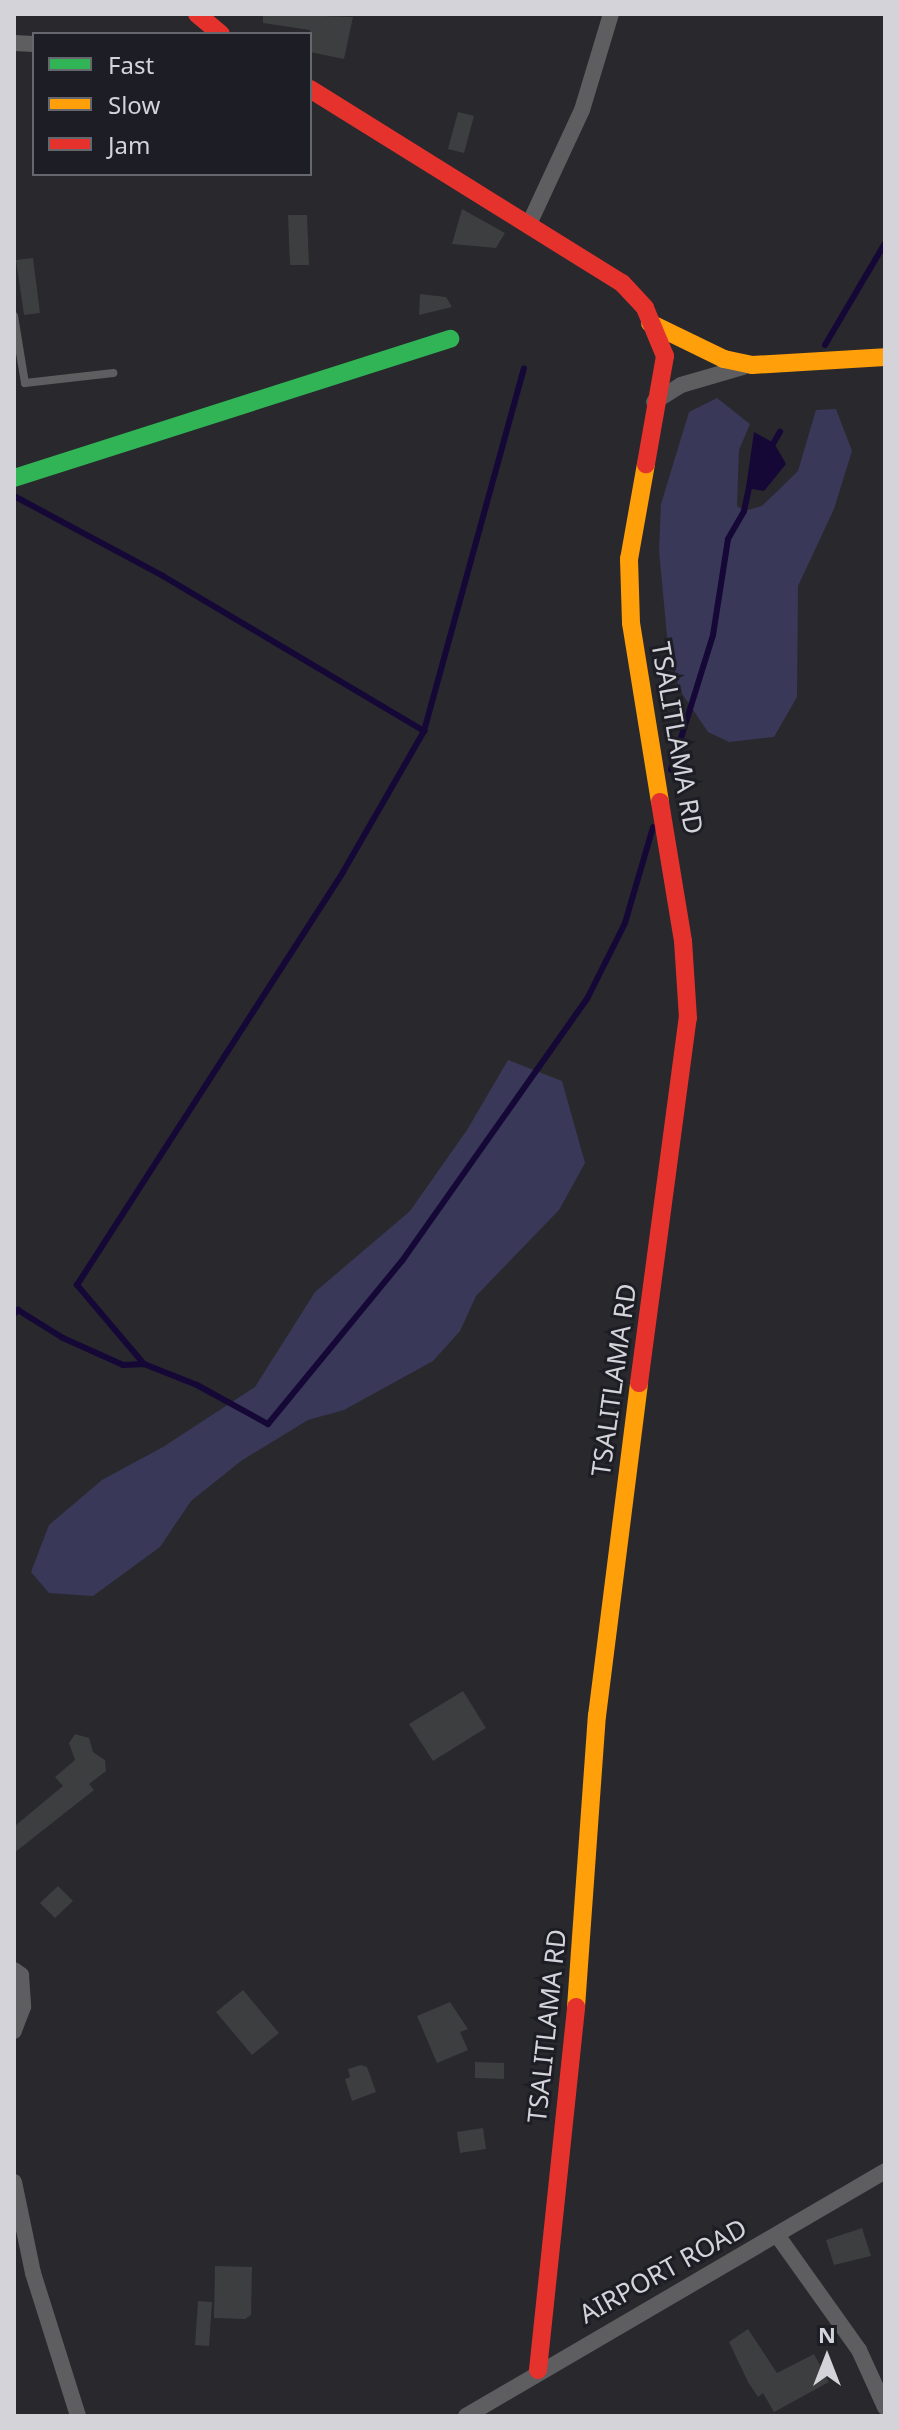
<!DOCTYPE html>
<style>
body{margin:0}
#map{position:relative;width:899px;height:2430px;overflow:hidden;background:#28282d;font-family:"Noto Sans",sans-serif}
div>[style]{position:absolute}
.green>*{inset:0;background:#3a3858}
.water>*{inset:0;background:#150837}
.stream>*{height:6px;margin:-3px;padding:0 3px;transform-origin:3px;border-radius:3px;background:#150837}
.building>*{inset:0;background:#3d3e3f}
.lane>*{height:8px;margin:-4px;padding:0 4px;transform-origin:4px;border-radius:4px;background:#5e5e60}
.street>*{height:16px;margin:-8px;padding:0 8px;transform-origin:8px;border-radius:8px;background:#5e5e60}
.fast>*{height:18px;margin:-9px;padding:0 9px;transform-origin:9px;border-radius:9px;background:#30b455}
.slow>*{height:18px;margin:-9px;padding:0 9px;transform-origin:9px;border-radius:9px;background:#ff9f0a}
.jam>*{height:18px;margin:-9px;padding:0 9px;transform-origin:9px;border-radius:9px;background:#e5322d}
span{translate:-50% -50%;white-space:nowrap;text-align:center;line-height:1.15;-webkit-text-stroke:6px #1d1d25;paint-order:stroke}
.street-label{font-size:26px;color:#d3d3d9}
.frame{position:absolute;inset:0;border:16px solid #d3d3d9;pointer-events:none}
.legend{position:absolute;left:32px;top:32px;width:280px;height:144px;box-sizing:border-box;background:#1d1d25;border:2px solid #66666d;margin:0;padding:10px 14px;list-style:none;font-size:24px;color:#d3d3d9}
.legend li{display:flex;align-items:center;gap:16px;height:40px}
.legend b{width:40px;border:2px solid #66666d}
.north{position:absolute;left:787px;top:2318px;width:80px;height:80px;-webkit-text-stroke:6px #1d1d25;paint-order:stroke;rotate:0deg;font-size:22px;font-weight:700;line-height:32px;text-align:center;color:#d3d3d9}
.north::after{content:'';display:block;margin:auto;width:28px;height:36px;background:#d3d3d9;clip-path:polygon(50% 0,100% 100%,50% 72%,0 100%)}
</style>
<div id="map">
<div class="green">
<i style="clip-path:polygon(717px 398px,750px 424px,739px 450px,737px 506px,744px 511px,762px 506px,798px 471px,816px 410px,836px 409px,852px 451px,834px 509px,798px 586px,797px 697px,774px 737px,729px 742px,708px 732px,679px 689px,667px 636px,659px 550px,661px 504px,689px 412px)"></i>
<i style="clip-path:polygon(508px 1060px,562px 1081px,585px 1163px,559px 1210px,476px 1296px,460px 1331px,433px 1361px,344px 1410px,308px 1420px,241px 1461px,191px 1501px,160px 1547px,93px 1596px,49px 1593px,31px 1572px,49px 1525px,102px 1480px,163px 1447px,255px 1387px,315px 1292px,410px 1211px,467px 1130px)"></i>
</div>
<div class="water">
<i style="clip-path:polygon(754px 432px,774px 443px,786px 464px,764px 491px,746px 488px)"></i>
</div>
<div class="stream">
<i style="left:825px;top:345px;width:118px;rotate:-59.5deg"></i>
<i style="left:770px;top:449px;width:20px;rotate:-60deg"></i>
<i style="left:14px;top:496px;width:169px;rotate:28.2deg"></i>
<i style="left:163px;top:576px;width:304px;rotate:30.7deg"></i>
<i style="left:671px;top:770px;width:141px;rotate:-72.7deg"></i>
<i style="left:713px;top:635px;width:97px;rotate:-81.1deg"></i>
<i style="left:728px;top:539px;width:32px;rotate:-60deg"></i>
<i style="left:744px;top:511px;width:29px;rotate:-78deg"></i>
<i style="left:14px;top:1314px;width:6px;rotate:-45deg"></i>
<i style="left:18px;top:1310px;width:53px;rotate:31.9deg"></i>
<i style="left:63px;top:1338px;width:66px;rotate:24.2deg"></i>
<i style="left:123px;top:1365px;width:21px;rotate:-3deg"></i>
<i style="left:144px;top:1364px;width:57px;rotate:21.6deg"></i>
<i style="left:197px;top:1385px;width:81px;rotate:28.8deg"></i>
<i style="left:268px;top:1424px;width:211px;rotate:-50.6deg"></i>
<i style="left:402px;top:1261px;width:321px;rotate:-54.8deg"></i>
<i style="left:587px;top:999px;width:85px;rotate:-63.4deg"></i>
<i style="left:625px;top:923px;width:100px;rotate:-73.7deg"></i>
<i style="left:144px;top:1364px;width:104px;rotate:-130.3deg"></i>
<i style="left:77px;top:1285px;width:491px;rotate:-57.2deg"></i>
<i style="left:343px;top:872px;width:163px;rotate:-60.1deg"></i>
<i style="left:424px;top:731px;width:376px;rotate:-74.6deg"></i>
</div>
<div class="building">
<i style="clip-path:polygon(263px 14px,353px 17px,344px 59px,310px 52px,310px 30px,263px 23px)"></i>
<i style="clip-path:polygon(458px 112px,474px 116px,464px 153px,448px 149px)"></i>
<i style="clip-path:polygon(462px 209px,505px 233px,496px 248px,452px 244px)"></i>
<i style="clip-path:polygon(288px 215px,307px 215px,309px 265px,290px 265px)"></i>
<i style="clip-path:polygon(33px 258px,40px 313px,24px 315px,16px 260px)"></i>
<i style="clip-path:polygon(420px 294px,446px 297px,452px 307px,419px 315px)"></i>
<i style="clip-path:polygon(463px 1691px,486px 1728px,433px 1761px,409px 1724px)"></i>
<i style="clip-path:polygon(75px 1734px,89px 1738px,93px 1752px,105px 1760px,106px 1771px,89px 1784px,94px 1790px,14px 1853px,16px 1825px,63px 1786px,55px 1777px,75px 1760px,69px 1743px)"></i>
<i style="clip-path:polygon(58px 1886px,73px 1901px,55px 1918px,40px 1903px)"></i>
<i style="clip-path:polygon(243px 1990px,279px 2033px,252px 2055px,216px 2012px)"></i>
<i style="clip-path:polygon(450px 2002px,468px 2029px,460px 2032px,468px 2050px,437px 2063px,417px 2016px)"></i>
<i style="clip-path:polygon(475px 2062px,504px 2063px,504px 2079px,475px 2078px)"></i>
<i style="clip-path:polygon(361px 2065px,367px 2067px,376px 2092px,352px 2101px,345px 2079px,350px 2077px,348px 2069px)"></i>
<i style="clip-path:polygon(483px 2128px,486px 2149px,460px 2153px,457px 2132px)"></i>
<i style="clip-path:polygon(862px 2228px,871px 2256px,834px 2265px,826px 2240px)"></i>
<i style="clip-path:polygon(215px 2266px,252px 2267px,251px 2315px,245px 2319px,214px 2318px)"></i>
<i style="clip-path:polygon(198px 2301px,212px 2302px,209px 2346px,195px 2345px)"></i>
<i style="clip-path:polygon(748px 2329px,777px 2373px,814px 2354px,829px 2382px,774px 2412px,763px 2393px,758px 2397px,748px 2382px,729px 2342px)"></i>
</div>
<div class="lane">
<i style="left:14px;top:316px;width:68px;rotate:80.7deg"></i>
<i style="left:25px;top:383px;width:89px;rotate:-6.5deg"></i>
</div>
<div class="street">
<i style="left:14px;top:43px;width:20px;rotate:3deg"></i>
<i style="left:530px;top:222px;width:123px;rotate:-65.1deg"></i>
<i style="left:582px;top:110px;width:100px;rotate:-73.2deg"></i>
<i style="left:654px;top:402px;width:32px;rotate:-32deg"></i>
<i style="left:681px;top:385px;width:65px;rotate:-16.2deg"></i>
<i style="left:14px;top:1970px;width:9px;rotate:36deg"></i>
<i style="left:21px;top:1975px;width:32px;rotate:86deg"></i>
<i style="left:23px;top:2007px;width:26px;rotate:111deg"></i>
<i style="left:14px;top:2182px;width:93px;rotate:78.2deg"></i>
<i style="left:33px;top:2273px;width:150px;rotate:72.5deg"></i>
<i style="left:777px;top:2235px;width:141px;rotate:54.5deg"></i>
<i style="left:859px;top:2350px;width:63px;rotate:65.5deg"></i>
<i style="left:466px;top:2416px;width:485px;rotate:-30.3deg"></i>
</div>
<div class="fast">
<i style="left:14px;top:478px;width:458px;rotate:-17.7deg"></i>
</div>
<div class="slow">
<i style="left:650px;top:323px;width:82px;rotate:25.9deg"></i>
<i style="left:724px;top:359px;width:29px;rotate:12deg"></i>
<i style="left:752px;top:365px;width:133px;rotate:-3.4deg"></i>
<i style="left:646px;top:464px;width:97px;rotate:100.1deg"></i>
<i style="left:629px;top:559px;width:64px;rotate:88.2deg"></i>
<i style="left:631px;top:623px;width:181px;rotate:80.8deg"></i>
<i style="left:576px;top:2007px;width:292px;rotate:-85.9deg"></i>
<i style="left:597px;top:1716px;width:336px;rotate:-82.8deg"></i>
</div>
<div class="jam">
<i style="left:197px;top:14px;width:31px;rotate:40deg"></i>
<i style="left:310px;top:89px;width:367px;rotate:31.9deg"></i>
<i style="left:622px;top:283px;width:34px;rotate:47deg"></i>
<i style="left:645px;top:308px;width:52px;rotate:67.4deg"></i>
<i style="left:665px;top:356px;width:110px;rotate:100deg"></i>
<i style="left:639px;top:1383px;width:368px;rotate:-82.4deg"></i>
<i style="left:688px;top:1018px;width:77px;rotate:-93.7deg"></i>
<i style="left:683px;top:941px;width:141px;rotate:-99.4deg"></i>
<i style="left:538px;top:2370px;width:365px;rotate:-84deg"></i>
</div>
<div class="street-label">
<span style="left:677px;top:738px;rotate:80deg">TSALITLAMA RD</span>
<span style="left:614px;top:1380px;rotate:-82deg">TSALITLAMA RD</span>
<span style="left:547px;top:2026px;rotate:-84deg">TSALITLAMA RD</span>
<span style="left:663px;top:2271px;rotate:-29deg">AIRPORT ROAD</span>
</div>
<div class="frame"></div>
<ul class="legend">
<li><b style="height:10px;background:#30b455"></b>Fast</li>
<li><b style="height:10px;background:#ff9f0a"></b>Slow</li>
<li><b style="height:10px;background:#e5322d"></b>Jam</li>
</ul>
<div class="north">N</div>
</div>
